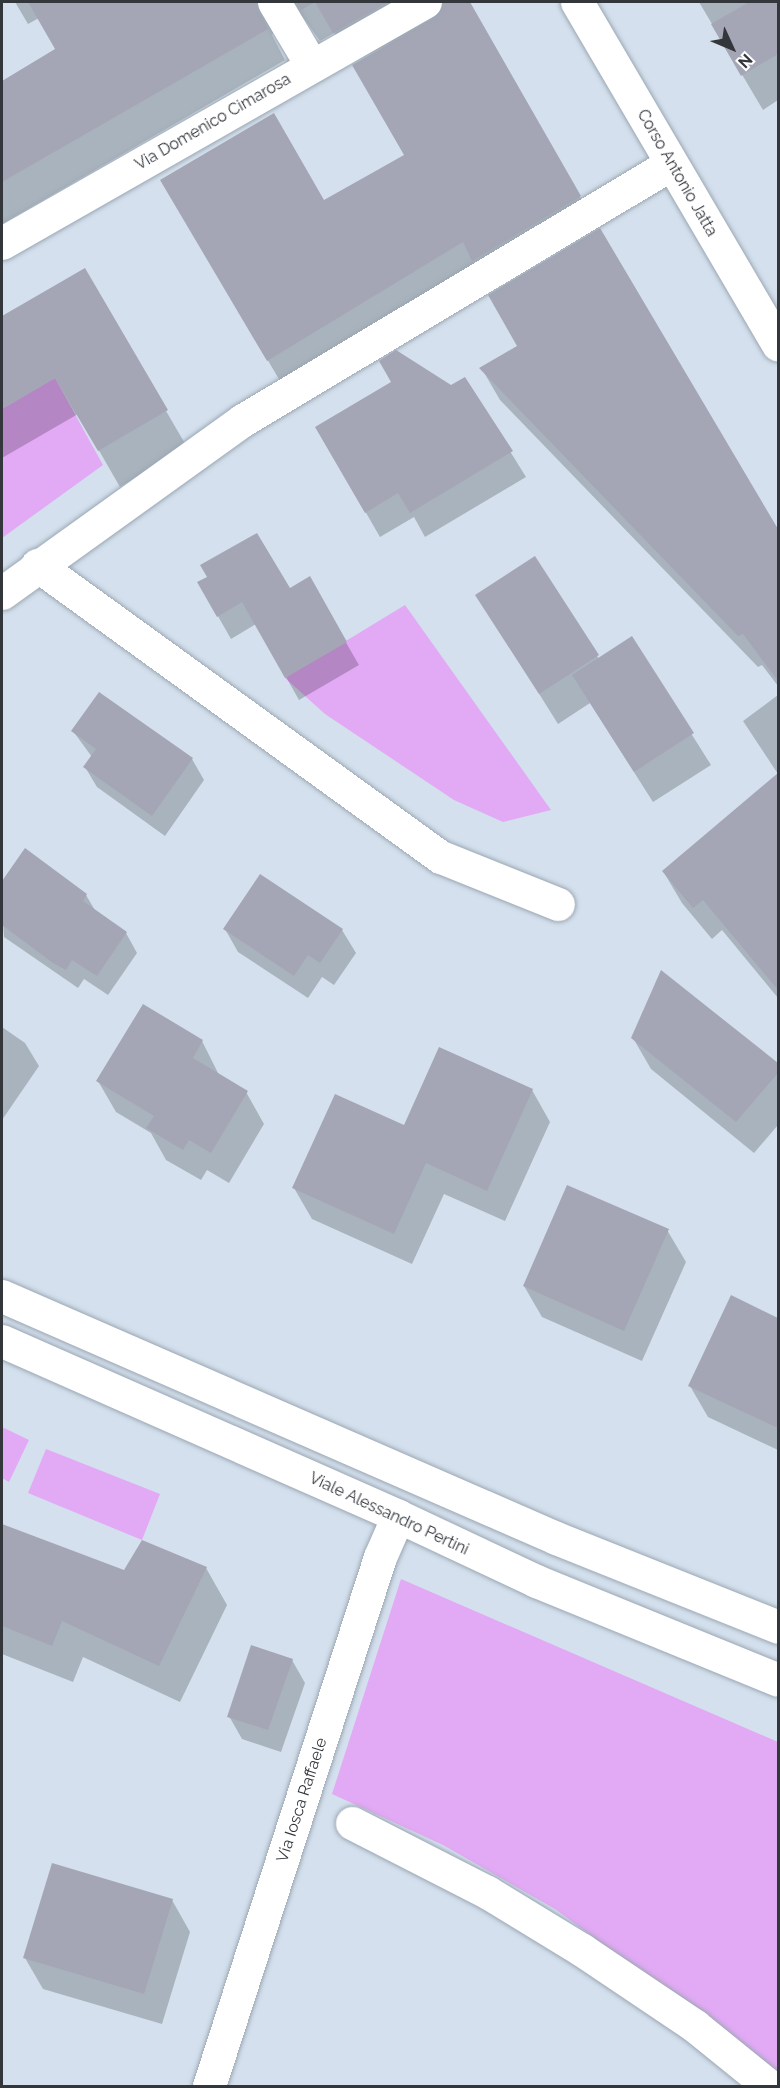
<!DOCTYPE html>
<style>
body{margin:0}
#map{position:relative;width:780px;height:2088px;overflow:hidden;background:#d4e0ed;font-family:Raleway,sans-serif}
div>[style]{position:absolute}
.green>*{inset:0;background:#e2a9f5}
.shadow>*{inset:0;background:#0003}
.building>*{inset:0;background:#a5a6b5}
.roads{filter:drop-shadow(0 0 2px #9ba7b3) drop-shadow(0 0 2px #9ba7b3)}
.minor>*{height:33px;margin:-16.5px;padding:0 16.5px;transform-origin:16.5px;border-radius:16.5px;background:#fff}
.major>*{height:33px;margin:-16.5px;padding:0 16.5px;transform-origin:16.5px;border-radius:16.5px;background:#fff}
span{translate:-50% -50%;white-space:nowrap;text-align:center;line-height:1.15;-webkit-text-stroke:4.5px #fff;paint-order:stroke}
.street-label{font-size:16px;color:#33373c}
.frame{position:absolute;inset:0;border:3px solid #33373c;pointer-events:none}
.north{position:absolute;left:702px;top:18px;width:60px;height:60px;-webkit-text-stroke:4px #fff;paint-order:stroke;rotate:134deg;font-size:16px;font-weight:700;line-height:24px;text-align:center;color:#33373c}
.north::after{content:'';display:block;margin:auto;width:21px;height:27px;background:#33373c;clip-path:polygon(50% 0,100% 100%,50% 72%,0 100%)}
</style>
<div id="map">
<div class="green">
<i style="clip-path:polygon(55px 378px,103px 465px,2px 538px,2px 409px)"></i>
<i style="clip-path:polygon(405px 605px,551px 810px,503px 822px,454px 800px,325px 714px,285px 678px)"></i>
<i style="clip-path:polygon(2px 1427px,29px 1440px,9px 1482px,2px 1478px)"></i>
<i style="clip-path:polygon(46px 1449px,160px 1494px,142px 1540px,28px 1493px)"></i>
<i style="clip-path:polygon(401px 1579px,778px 1742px,778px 2072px,555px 1909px,443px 1845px,332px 1794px)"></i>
</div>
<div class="shadow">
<i style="clip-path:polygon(15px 2px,108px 2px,116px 16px,141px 2px,467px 2px,598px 228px,491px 291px,481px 273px,286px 391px,180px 212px,324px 202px,406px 155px,440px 17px,353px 63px,334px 33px,320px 41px,303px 17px,283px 16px,272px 35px,285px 60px,2px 224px,2px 82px,57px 50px,39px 18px,28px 24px)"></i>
<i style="clip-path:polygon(699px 2px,778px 2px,778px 100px,763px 110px)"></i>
<i style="clip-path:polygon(600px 230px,778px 535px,778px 686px,762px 665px,758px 667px,500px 400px,482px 369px,519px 347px)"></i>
<i style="clip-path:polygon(84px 270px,187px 447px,120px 487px,78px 414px,2px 458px,2px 318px)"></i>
<i style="clip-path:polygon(465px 379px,526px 477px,425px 537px,414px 517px,380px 537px,317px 428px,451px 387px)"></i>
<i style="clip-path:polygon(535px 558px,599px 659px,631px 638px,711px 765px,653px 802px,590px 703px,558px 724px,477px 595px)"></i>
<i style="clip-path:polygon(209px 577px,290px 590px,309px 579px,359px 665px,299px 700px,256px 624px,231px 639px,199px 583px)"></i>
<i style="clip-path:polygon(778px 695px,778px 774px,743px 721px)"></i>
<i style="clip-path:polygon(73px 731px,192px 759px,204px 780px,165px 836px,97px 787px,85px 767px,92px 757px)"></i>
<i style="clip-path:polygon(778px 775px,778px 998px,722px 930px,712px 939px,682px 903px,663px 871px)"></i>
<i style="clip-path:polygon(12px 891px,86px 895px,96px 912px,126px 933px,137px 953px,108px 995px,84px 979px,78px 988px,4px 937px,2px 905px)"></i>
<i style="clip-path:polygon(225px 929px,342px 930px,356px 953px,334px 985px,322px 977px,308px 998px,238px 952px)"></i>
<i style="clip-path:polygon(662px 972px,778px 1065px,778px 1125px,754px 1153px,651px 1069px,633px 1038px)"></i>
<i style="clip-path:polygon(2px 1027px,25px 1043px,39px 1066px,2px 1120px)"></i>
<i style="clip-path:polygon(202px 1041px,219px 1075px,246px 1092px,264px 1124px,229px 1183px,207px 1170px,201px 1180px,166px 1160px,151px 1133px,116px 1112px,98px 1081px)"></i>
<i style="clip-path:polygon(532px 1090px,550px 1122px,505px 1221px,444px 1194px,412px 1264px,312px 1219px,294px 1188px,405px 1127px)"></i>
<i style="clip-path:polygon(667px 1230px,686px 1262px,642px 1361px,542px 1317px,524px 1286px)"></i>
<i style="clip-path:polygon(732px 1297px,778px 1319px,778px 1450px,708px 1417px,690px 1386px)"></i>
<i style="clip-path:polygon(2px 1525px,125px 1571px,206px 1568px,227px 1605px,180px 1702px,83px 1657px,73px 1682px,2px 1654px)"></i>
<i style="clip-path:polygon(292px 1660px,305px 1683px,281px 1752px,242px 1739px,229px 1716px)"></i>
<i style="clip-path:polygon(172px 1900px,190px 1932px,162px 2024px,43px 1989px,25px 1958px)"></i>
</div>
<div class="building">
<i style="clip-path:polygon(28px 2px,255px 2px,268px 29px,2px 182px,2px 81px,55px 49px)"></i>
<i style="clip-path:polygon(296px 2px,388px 2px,333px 33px,315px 2px,301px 10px)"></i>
<i style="clip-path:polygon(444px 2px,470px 2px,581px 196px,472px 261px,463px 242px,267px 361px,160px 180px,274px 113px,324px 200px,404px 155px,352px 65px,434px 18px)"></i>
<i style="clip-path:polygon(749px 2px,778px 2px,778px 54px,741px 76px,711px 24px)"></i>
<i style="clip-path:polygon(600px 228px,778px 529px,778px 681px,743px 634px,738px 636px,479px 368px,517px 346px,488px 295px)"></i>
<i style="clip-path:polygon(85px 268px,168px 410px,98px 451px,55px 378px,2px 409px,2px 316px)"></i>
<i style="clip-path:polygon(396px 350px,451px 385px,465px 377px,513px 451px,410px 513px,398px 493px,365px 513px,315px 427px,391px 382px,379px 361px)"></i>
<i style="clip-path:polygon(257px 533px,290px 588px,310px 576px,347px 642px,285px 678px,242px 602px,217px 617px,197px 582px,207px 577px,200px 565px)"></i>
<i style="clip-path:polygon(535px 556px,599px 655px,539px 694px,475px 595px)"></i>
<i style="clip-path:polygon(632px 636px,694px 733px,634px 772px,572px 675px)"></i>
<i style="clip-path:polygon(99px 692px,193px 758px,152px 816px,83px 767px,96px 749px,71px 731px)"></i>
<i style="clip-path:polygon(778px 773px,778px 990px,703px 900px,693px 908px,662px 871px)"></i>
<i style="clip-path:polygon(25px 848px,87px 894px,83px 901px,127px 932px,97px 976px,72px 960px,66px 970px,53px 963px,2px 925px,2px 881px)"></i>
<i style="clip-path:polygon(260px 874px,343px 929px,320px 963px,308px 955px,294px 976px,223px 929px)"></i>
<i style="clip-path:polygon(661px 970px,778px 1063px,778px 1073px,736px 1122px,631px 1038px)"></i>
<i style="clip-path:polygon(143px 1004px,203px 1040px,193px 1058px,248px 1091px,211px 1153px,189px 1140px,183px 1150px,146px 1128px,154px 1116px,96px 1081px)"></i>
<i style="clip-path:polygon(439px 1047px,533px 1089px,487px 1191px,426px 1163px,394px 1234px,292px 1188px,335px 1094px,404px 1125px)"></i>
<i style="clip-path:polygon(567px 1185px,669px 1229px,624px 1331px,523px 1286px)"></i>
<i style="clip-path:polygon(731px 1295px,778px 1318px,778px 1428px,688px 1386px)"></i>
<i style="clip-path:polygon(2px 1524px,124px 1570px,142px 1540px,207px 1567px,159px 1666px,62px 1621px,52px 1646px,2px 1626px)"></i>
<i style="clip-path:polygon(251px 1645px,293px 1659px,268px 1730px,227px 1717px)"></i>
<i style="clip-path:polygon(52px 1863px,173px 1899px,144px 1994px,23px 1958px)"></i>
</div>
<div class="roads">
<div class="minor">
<i style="left:274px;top:2px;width:74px;rotate:59.3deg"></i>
<i style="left:2px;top:243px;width:487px;rotate:-29.7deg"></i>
<i style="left:37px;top:565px;width:498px;rotate:35.9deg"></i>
<i style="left:441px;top:857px;width:126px;rotate:21.9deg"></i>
<i style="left:2px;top:593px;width:297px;rotate:-35.7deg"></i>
<i style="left:243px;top:420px;width:499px;rotate:-30.9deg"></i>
<i style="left:352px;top:1823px;width:152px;rotate:27.1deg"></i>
<i style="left:487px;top:1892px;width:111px;rotate:31.4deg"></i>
<i style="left:582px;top:1950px;width:136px;rotate:33.9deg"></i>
<i style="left:695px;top:2026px;width:95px;rotate:39deg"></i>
<i style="left:209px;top:2086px;width:556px;rotate:-72.09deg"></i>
<i style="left:380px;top:1557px;width:45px;rotate:-66.3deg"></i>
</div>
<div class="major">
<i style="left:577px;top:2px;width:397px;rotate:59.6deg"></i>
<i style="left:2px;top:1296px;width:605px;rotate:23.6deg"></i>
<i style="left:556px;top:1538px;width:239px;rotate:21.8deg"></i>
<i style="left:2px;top:1341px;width:433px;rotate:23.8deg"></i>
<i style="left:398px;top:1516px;width:153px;rotate:25.2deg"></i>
<i style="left:536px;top:1581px;width:261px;rotate:22.2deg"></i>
</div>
</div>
<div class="street-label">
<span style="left:213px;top:122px;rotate:-30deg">Via Domenico Cimarosa</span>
<span style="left:677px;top:173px;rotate:60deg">Corso Antonio Jatta</span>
<span style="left:389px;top:1514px;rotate:25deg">Viale Alessandro Pertini</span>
<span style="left:302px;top:1800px;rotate:-72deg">Via Iosca Raffaele</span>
</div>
<div class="frame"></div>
<div class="north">N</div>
</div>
